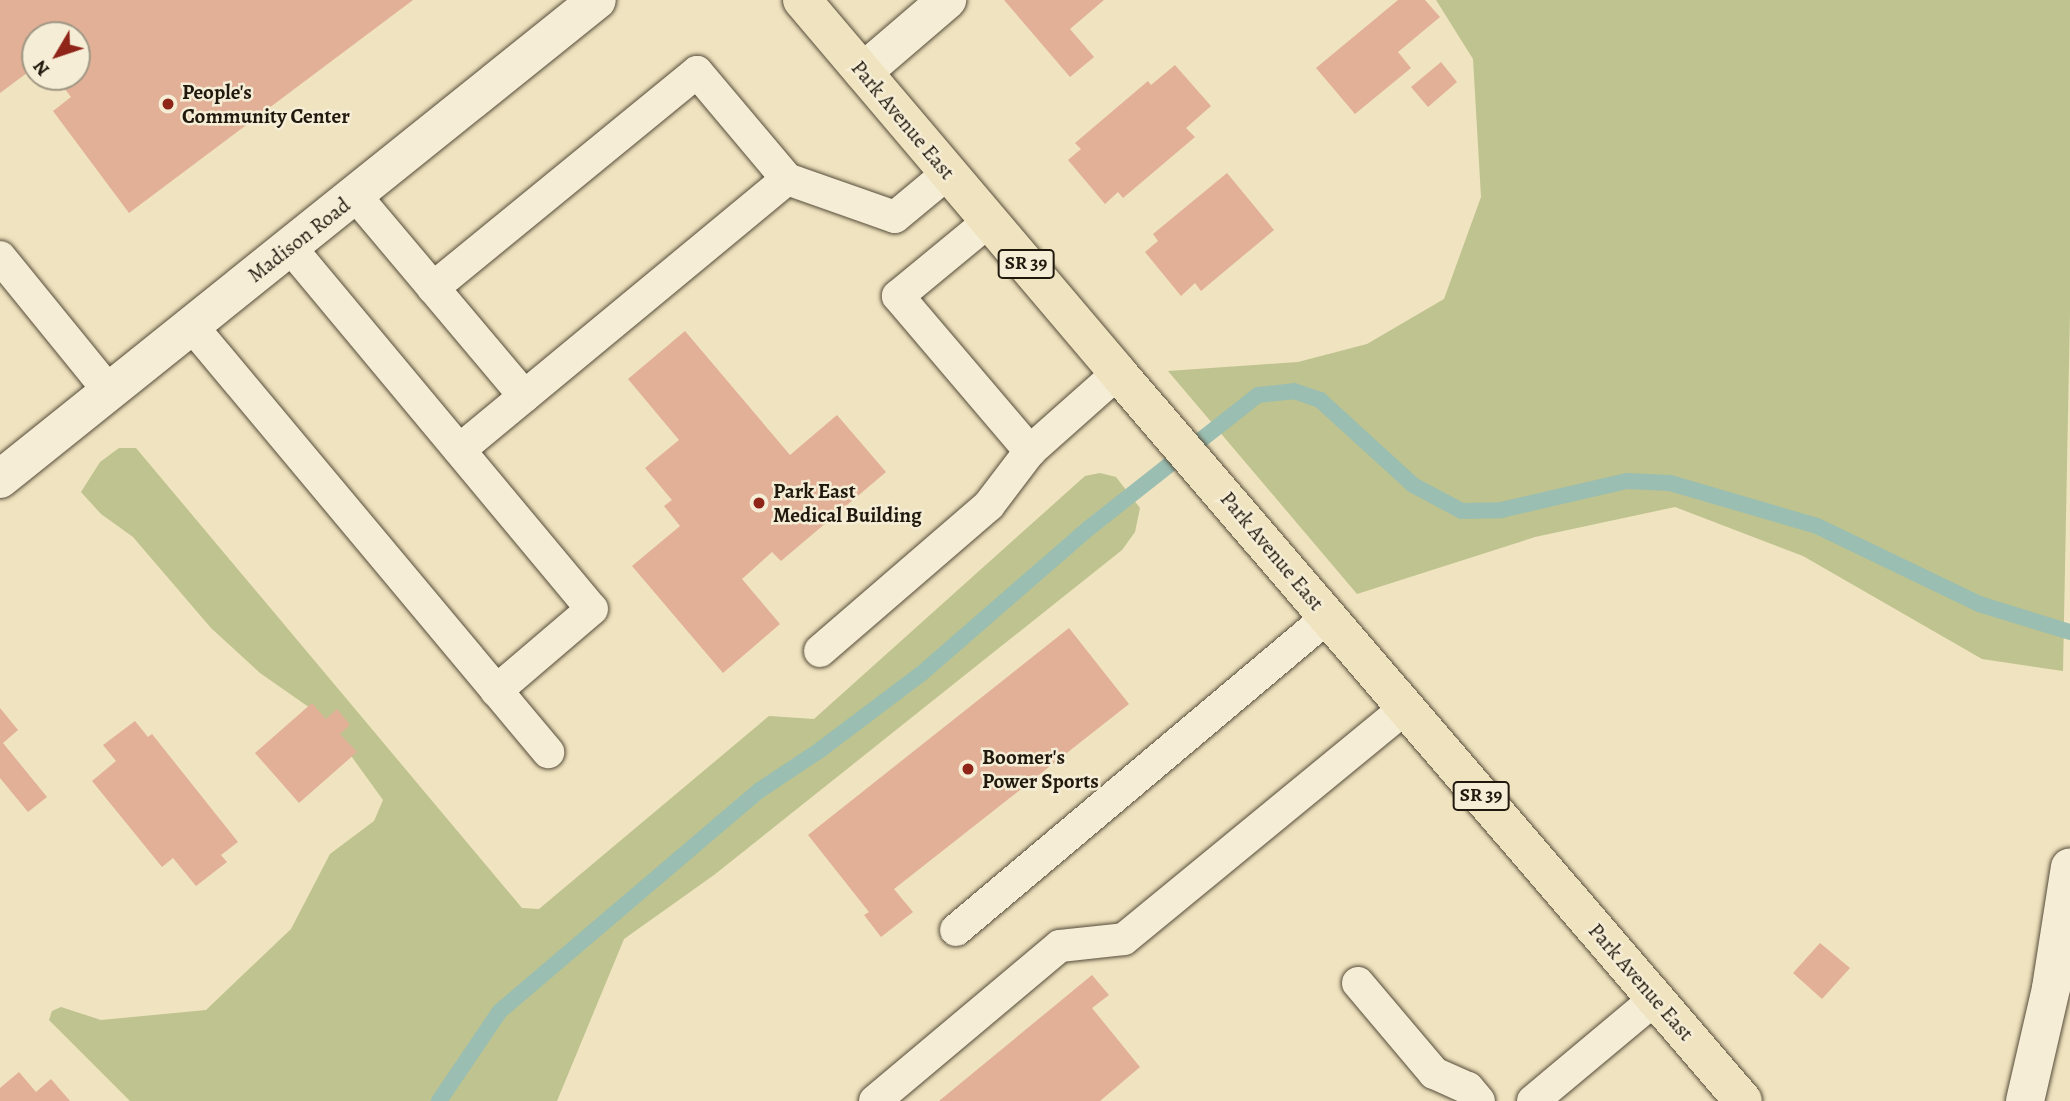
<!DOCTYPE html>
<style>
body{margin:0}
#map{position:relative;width:2070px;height:1101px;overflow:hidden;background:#f0e3bf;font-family:Alegreya,serif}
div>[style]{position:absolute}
.green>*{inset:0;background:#bec38f}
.stream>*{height:16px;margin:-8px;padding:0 8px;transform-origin:8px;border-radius:8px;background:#9abeb2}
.building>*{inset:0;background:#e1b096}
.roads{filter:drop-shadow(0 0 2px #554c3a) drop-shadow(0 0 2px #554c3a)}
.lane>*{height:32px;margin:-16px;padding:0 16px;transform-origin:16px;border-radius:16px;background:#f5edd5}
.street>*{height:38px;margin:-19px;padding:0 19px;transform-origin:19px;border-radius:19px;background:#f5edd5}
.secondary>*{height:38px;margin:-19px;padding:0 19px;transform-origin:19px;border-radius:19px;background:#f5edd5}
.primary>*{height:38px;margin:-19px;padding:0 19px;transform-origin:19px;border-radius:19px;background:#f0e3bf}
.dots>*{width:19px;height:19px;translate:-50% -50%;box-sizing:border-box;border:4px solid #f5edd5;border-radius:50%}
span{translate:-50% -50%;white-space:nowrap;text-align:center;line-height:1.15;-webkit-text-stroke:5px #f5edd5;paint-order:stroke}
.shield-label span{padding:2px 5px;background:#f5edd5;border:2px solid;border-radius:5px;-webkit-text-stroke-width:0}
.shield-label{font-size:19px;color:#21190e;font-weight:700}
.poi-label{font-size:21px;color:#21190e;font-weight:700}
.left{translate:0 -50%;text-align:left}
.street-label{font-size:21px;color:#21190e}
.north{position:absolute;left:21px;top:21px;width:70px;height:70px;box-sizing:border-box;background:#f5edd5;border:2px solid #a09885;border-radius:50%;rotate:231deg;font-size:19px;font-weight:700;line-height:28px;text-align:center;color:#21190e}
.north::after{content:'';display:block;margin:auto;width:24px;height:32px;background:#8f2418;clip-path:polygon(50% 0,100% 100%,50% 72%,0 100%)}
</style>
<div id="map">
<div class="green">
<i style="clip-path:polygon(1436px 0,2070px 0,2070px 311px,2063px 671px,1982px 659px,1803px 556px,1675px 507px,1535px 537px,1357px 594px,1168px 371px,1298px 362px,1367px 344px,1444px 299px,1481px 197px,1473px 59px)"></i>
<i style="clip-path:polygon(119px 448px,136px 448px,522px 908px,539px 909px,769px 716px,814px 719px,1085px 476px,1100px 473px,1116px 477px,1140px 508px,1135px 532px,1122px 550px,714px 875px,624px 939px,557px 1101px,130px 1101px,49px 1020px,52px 1011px,61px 1007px,101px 1020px,206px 1010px,291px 929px,330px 854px,374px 821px,383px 800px,323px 717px,260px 673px,211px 628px,133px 537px,101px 514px,81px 492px,100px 462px)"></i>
</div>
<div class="stream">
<i style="left:439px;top:1101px;width:109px;rotate:-55.9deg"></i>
<i style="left:500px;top:1011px;width:341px;rotate:-40.4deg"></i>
<i style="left:760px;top:790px;width:72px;rotate:-33.7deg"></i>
<i style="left:820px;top:750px;width:126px;rotate:-37deg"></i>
<i style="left:921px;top:674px;width:223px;rotate:-41deg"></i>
<i style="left:1089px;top:528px;width:215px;rotate:-38.2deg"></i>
<i style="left:1258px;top:395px;width:36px;rotate:-6deg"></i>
<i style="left:1294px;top:391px;width:28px;rotate:19deg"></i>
<i style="left:1320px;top:400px;width:126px;rotate:42.4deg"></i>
<i style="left:1413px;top:485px;width:55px;rotate:28deg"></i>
<i style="left:1462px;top:511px;width:39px;rotate:-1deg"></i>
<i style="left:1501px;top:510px;width:129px;rotate:-13deg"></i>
<i style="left:1627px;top:481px;width:43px;rotate:2.7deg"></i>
<i style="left:1670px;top:483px;width:153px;rotate:16.3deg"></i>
<i style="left:1817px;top:526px;width:180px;rotate:25.7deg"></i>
<i style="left:1979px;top:604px;width:95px;rotate:17.1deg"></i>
</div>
<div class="building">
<i style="clip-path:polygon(0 0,413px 0,129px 213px,53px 111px,71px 97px,56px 77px,77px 77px,77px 35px,35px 35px,35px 67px,0 93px)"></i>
<i style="clip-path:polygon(1004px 0,1104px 0,1070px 29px,1094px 57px,1070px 77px)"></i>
<i style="clip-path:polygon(1398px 0,1425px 0,1440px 17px,1398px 52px,1411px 68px,1355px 114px,1316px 68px)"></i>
<i style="clip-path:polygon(1441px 62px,1457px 82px,1428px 107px,1411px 87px)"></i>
<i style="clip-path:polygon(1175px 65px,1211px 106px,1186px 128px,1195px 137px,1123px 198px,1118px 192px,1105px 204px,1068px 160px,1081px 149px,1075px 143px,1148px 81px,1151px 85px)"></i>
<i style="clip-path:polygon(1227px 173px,1274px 230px,1201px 291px,1195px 283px,1181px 296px,1145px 252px,1158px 241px,1153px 234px)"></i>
<i style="clip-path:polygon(685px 331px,790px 455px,837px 415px,886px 472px,781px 561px,772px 552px,742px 579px,780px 624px,723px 673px,632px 566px,680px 526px,664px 506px,672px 500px,645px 468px,679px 440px,628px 379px)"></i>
<i style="clip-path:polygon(1069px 628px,1129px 704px,894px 889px,913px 912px,881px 937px,864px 915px,869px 912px,808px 835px)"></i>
<i style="clip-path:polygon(312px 703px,326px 719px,337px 709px,350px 725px,340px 734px,357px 752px,299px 803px,255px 753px)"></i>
<i style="clip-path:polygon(0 708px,18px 730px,3px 743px,47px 797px,28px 812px,0 778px)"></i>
<i style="clip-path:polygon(135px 721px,148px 737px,152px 734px,238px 842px,221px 855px,227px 862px,196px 886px,173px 858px,162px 867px,92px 781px,116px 761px,103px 745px)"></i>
<i style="clip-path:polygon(1820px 943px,1850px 968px,1822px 999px,1793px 973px)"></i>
<i style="clip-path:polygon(1092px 975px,1109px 995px,1092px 1008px,1140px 1067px,1100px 1101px,939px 1101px)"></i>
<i style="clip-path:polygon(19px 1072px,36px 1092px,51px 1079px,70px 1101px,0 1101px,0 1088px)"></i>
</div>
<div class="roads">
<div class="lane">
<i style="left:787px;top:179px;width:114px;rotate:19.4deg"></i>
<i style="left:895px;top:217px;width:69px;rotate:-39.7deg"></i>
<i style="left:355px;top:195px;width:263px;rotate:49.9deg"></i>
<i style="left:989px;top:221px;width:118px;rotate:140.5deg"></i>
<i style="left:898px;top:296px;width:204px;rotate:49.6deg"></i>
<i style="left:290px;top:247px;width:471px;rotate:50.2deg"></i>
<i style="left:592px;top:609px;width:126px;rotate:139.5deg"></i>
<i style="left:0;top:257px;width:173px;rotate:50.9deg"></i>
<i style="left:433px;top:288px;width:341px;rotate:-39.3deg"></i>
<i style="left:697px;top:72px;width:140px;rotate:49.9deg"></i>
<i style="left:787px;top:179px;width:425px;rotate:140.4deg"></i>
<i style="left:191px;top:325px;width:557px;rotate:50.1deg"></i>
<i style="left:820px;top:651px;width:223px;rotate:-40.8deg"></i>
<i style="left:989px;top:505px;width:68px;rotate:-52.8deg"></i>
<i style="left:1030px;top:451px;width:118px;rotate:-41.6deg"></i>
<i style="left:956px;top:930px;width:486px;rotate:-40.1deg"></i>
<i style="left:1358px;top:983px;width:118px;rotate:49.8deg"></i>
<i style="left:1434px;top:1073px;width:37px;rotate:24deg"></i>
<i style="left:1468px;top:1088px;width:17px;rotate:50deg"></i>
<i style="left:875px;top:1101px;width:241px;rotate:-40deg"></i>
<i style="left:1060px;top:946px;width:64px;rotate:-6.2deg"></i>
<i style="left:1124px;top:939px;width:364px;rotate:-39.4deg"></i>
<i style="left:1533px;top:1101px;width:160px;rotate:-39.9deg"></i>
</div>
<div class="street">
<i style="left:863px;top:72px;width:111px;rotate:-40.6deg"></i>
<i style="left:2025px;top:1101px;width:116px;rotate:-77deg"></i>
<i style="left:2051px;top:988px;width:122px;rotate:-81.1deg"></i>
</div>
<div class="secondary">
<i style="left:0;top:479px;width:765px;rotate:-38.74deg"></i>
</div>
<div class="primary">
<i style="left:802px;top:0;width:489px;rotate:49.7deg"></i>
<i style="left:1118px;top:373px;width:959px;rotate:49.35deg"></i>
</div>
</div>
<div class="dots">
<i style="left:168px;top:104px;background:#8f2418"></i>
<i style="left:759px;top:503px;background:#8f2418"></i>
<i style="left:968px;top:769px;background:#8f2418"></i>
</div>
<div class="shield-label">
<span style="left:1026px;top:264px">SR 39</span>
<span style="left:1481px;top:796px">SR 39</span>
</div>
<div class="poi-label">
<span class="left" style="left:182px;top:104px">People's<br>Community Center</span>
<span class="left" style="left:773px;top:503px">Park East<br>Medical Building</span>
<span class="left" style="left:982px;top:769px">Boomer's<br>Power Sports</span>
</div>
<div class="street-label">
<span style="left:903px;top:120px;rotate:50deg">Park Avenue East</span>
<span style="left:299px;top:240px;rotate:-38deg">Madison Road</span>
<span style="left:1272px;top:551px;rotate:50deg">Park Avenue East</span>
<span style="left:1641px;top:982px;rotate:49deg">Park Avenue East</span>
</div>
<div class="north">N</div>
</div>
